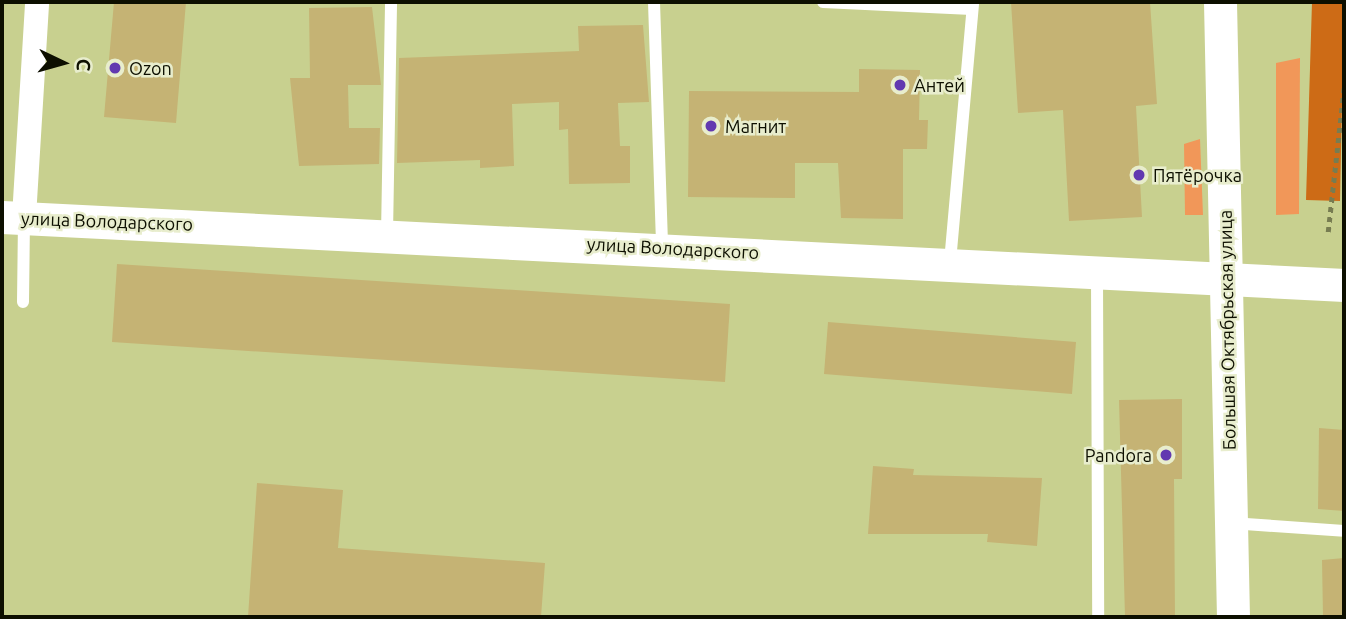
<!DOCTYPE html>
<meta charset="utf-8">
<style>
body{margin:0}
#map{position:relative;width:1346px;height:619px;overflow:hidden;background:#c8d08f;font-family:Ubuntu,sans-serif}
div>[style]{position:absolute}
.green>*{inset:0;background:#f19759}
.forest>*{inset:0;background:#cd6b16}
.building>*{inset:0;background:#c5b374}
.path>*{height:4.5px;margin-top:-2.25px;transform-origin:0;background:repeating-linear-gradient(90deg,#777c51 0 5px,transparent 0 10px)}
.lane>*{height:12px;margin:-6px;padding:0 6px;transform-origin:6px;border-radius:6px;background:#fff}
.street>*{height:24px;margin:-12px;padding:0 12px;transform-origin:12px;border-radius:12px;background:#fff}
.secondary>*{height:33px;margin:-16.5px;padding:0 16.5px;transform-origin:16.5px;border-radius:16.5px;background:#fff}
.dots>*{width:19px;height:19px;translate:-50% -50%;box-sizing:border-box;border:4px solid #e8edcd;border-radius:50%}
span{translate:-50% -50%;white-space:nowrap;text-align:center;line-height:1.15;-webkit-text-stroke:5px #e8edcd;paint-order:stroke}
.poi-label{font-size:18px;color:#0d0f00}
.left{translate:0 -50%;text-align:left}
.right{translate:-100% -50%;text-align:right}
.street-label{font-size:18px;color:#0d0f00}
.frame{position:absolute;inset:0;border:4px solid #0d0f00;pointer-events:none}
.north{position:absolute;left:28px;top:28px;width:70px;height:70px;-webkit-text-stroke:5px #e8edcd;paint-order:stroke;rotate:95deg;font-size:19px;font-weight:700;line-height:28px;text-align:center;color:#0d0f00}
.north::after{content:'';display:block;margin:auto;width:24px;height:32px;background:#0d0f00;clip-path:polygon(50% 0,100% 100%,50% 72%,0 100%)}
</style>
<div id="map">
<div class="green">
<i style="clip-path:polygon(1300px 58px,1299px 214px,1276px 215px,1276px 63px)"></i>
<i style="clip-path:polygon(1200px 139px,1203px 215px,1185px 215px,1184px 144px)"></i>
</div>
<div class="forest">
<i style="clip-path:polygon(1312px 2px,1344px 2px,1340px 201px,1306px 200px)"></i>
</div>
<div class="building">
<i style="clip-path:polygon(114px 2px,186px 2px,176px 123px,104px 117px)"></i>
<i style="clip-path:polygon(1011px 2px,1150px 2px,1157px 104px,1136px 106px,1142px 217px,1069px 221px,1063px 110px,1018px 113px)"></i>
<i style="clip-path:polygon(372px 7px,381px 85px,348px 85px,349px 128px,380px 128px,379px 164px,299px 166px,290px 78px,310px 78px,309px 8px)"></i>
<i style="clip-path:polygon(643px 25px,649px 102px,618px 103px,620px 146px,630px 146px,630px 183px,569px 184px,568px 129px,559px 130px,559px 102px,512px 104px,514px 166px,480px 168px,480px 160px,397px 163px,399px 58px,579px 51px,578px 26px)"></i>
<i style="clip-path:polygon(859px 69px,920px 70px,919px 120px,928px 120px,927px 149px,903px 149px,903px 219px,841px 218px,838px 163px,795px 163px,795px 198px,688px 197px,689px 91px,859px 92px)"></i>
<i style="clip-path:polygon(117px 264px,730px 304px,725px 382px,112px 342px)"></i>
<i style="clip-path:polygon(828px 322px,1076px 342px,1072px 394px,824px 374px)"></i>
<i style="clip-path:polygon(1182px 399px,1182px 479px,1174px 479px,1175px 617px,1125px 617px,1119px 400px)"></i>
<i style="clip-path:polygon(1319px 428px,1344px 430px,1344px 511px,1318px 509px)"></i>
<i style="clip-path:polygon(873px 466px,914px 469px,913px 475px,1042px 478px,1037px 546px,987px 542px,988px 534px,868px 534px)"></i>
<i style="clip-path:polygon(257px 483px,343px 490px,338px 548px,545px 563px,541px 617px,248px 617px)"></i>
<i style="clip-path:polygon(1344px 558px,1344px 617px,1323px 617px,1322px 560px)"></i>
</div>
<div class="path">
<i style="left:1328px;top:232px;width:145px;rotate:-83.7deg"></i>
</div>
<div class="lane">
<i style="left:654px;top:2px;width:245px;rotate:88.1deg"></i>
<i style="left:823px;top:2px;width:149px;rotate:2.7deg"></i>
<i style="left:387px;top:234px;width:232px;rotate:-89deg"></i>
<i style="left:950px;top:262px;width:261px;rotate:-84.9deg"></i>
<i style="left:1097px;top:275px;width:342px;rotate:89.8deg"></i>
<i style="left:23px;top:302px;width:82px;rotate:-89.3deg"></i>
<i style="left:1231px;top:523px;width:113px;rotate:4deg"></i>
</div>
<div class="street">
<i style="left:24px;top:217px;width:215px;rotate:-86.5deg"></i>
</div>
<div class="secondary">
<i style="left:1220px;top:2px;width:615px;rotate:88.79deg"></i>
<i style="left:2px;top:217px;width:1344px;rotate:2.9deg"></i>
</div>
<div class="dots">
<i style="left:115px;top:68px;background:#6239b0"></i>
<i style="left:900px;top:85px;background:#6239b0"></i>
<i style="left:711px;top:126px;background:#6239b0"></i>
<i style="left:1139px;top:175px;background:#6239b0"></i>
<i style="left:1166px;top:455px;background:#6239b0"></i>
</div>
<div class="poi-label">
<span class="left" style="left:129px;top:68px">Ozon</span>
<span class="left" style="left:914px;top:85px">Антей</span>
<span class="left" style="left:725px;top:126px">Магнит</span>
<span class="left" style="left:1153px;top:175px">Пятёрочка</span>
<span class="right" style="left:1152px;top:455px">Pandora</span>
</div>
<div class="street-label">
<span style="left:107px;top:221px;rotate:2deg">улица Володарского</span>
<span style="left:673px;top:248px;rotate:3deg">улица Володарского</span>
<span style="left:1227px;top:330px;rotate:-91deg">Большая Октябрьская улица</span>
</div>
<div class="frame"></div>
<div class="north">С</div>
</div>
